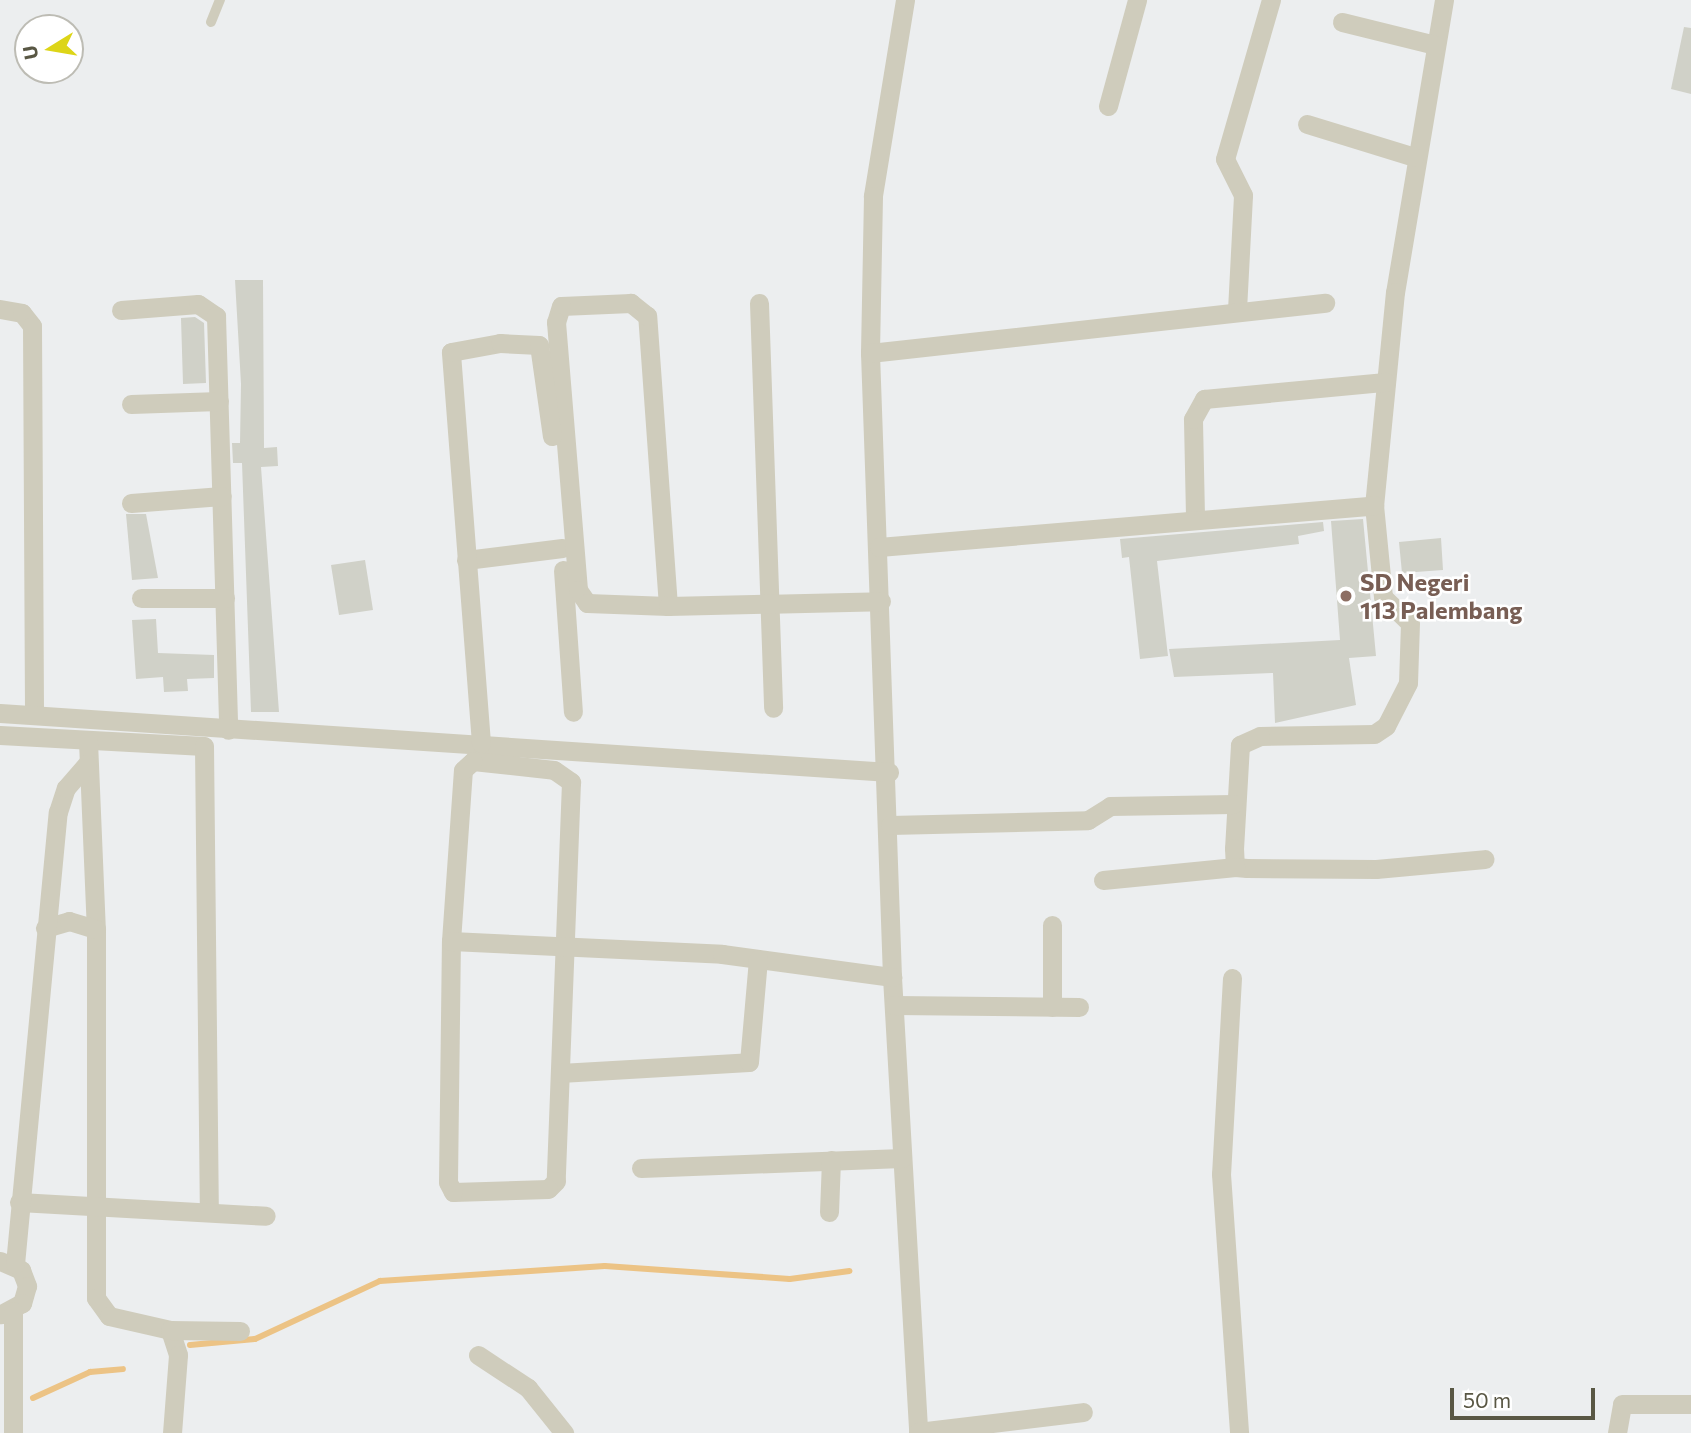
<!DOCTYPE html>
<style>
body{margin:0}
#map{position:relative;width:1691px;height:1433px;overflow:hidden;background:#eceeef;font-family:Commissioner,sans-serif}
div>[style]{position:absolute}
.stream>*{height:6px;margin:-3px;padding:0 3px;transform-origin:3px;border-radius:3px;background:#ecc385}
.building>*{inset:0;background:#d0d1c8}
.service>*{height:10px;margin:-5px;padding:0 5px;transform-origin:5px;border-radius:5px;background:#cfccbc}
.minor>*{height:19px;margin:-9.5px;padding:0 9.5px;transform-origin:9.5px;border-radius:9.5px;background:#cfccbc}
.dots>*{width:19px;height:19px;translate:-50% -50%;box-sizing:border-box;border:4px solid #fff;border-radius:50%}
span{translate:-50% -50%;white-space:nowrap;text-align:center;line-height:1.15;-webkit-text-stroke:5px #fff;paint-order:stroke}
.education-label{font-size:24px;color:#785e54;font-weight:700}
.left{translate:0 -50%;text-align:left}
.north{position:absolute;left:14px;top:14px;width:70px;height:70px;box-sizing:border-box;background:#fff;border:2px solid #bdbcb4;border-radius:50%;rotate:259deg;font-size:19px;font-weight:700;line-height:28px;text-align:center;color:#595744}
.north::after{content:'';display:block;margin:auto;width:24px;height:32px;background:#ddd518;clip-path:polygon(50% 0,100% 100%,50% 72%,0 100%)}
.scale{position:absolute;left:1450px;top:1388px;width:145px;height:32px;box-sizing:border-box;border:4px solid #595744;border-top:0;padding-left:9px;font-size:21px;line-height:24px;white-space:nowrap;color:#595744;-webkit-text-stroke:5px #fff;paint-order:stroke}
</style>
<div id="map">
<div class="stream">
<i style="left:190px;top:1345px;width:65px;rotate:-5.3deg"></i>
<i style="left:255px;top:1339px;width:138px;rotate:-24.9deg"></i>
<i style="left:380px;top:1281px;width:225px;rotate:-3.8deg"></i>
<i style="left:605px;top:1266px;width:185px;rotate:4deg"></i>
<i style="left:790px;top:1279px;width:60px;rotate:-7.7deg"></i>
<i style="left:33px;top:1398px;width:63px;rotate:-24.5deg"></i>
<i style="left:90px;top:1372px;width:33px;rotate:-5deg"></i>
</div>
<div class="building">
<i style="clip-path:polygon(1684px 27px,1691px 28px,1691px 94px,1671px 89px)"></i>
<i style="clip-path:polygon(235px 280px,263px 280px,264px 448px,277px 447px,278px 466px,261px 467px,279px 712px,251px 712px,242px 463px,233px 463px,232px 443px,240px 443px,241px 384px)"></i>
<i style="clip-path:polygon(195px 317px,204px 323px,206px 383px,183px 384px,181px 318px)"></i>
<i style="clip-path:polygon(126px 514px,146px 514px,158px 578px,132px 580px)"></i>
<i style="clip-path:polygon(1363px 519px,1376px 656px,1349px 658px,1356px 705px,1275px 723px,1273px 673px,1174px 677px,1169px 649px,1340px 640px,1331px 521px)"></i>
<i style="clip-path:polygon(1323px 522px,1324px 531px,1298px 536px,1299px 544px,1157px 561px,1168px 656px,1140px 659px,1129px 557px,1122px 558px,1120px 539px)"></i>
<i style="clip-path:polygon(1441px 538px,1443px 570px,1402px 573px,1399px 542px)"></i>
<i style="clip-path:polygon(365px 560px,373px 610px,339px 615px,331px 565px)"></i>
<i style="clip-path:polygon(156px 619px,158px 653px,214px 655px,214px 678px,187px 679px,188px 691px,164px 692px,163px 677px,136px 679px,132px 620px)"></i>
</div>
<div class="service">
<i style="left:211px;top:22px;width:24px;rotate:-68deg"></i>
</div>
<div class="minor">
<i style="left:905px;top:0;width:199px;rotate:99.3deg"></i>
<i style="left:873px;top:196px;width:157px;rotate:91.1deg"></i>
<i style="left:870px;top:353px;width:624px;rotate:87.98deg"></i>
<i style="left:892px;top:977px;width:457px;rotate:86.7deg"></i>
<i style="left:1444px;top:0;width:296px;rotate:99.5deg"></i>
<i style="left:1395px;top:292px;width:214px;rotate:95.6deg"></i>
<i style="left:1374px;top:505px;width:92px;rotate:84.4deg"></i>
<i style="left:1383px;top:597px;width:37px;rotate:44deg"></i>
<i style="left:1410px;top:623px;width:60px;rotate:91.9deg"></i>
<i style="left:1408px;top:683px;width:48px;rotate:117.1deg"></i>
<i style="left:1386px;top:726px;width:14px;rotate:146deg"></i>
<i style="left:1374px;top:734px;width:114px;rotate:179deg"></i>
<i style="left:1260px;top:736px;width:22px;rotate:156deg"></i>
<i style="left:1240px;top:745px;width:103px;rotate:93.3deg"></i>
<i style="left:1234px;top:848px;width:19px;rotate:87deg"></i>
<i style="left:1235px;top:867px;width:12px;rotate:5deg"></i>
<i style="left:1247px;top:868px;width:129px;rotate:0.4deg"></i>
<i style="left:1376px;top:869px;width:109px;rotate:-5.2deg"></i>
<i style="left:1342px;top:22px;width:96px;rotate:13.9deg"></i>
<i style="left:1108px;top:106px;width:110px;rotate:-74.7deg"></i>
<i style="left:1307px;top:124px;width:112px;rotate:17.1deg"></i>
<i style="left:759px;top:303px;width:405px;rotate:88deg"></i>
<i style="left:0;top:309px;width:22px;rotate:10deg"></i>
<i style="left:22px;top:313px;width:16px;rotate:52deg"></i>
<i style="left:32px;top:326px;width:389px;rotate:89.7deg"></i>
<i style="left:121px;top:310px;width:77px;rotate:-4.5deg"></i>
<i style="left:198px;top:304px;width:22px;rotate:34deg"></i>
<i style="left:216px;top:316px;width:414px;rotate:88.3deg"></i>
<i style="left:1237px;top:310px;width:115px;rotate:-87deg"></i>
<i style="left:1243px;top:195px;width:40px;rotate:-116.6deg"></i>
<i style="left:1225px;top:159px;width:166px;rotate:-73.9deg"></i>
<i style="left:870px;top:353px;width:458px;rotate:-6.3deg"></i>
<i style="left:131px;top:404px;width:88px;rotate:-2deg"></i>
<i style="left:131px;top:503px;width:91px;rotate:-4.4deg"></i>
<i style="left:1195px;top:516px;width:97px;rotate:-91.2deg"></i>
<i style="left:1193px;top:419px;width:23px;rotate:-61deg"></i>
<i style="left:1204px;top:399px;width:182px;rotate:-5.4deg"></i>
<i style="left:879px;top:547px;width:497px;rotate:-4.8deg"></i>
<i style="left:466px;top:560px;width:97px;rotate:-7.1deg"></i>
<i style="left:563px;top:570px;width:142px;rotate:86deg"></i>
<i style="left:141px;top:598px;width:84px"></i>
<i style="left:668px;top:606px;width:291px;rotate:-94.1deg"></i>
<i style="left:647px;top:316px;width:21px;rotate:-141deg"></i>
<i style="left:631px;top:303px;width:70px;rotate:177.5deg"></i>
<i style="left:561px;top:306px;width:17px;rotate:107deg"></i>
<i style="left:556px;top:322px;width:269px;rotate:85.3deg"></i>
<i style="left:578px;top:590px;width:16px;rotate:55deg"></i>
<i style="left:587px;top:603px;width:81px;rotate:2.1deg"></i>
<i style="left:668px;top:606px;width:213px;rotate:-1.3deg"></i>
<i style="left:0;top:713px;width:891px;rotate:3.8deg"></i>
<i style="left:0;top:735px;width:204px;rotate:3.1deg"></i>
<i style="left:204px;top:746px;width:464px;rotate:89.4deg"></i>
<i style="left:88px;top:741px;width:188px;rotate:87.6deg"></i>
<i style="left:96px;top:929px;width:369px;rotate:90deg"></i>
<i style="left:96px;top:1298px;width:22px;rotate:54deg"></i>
<i style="left:109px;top:1316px;width:63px;rotate:12.9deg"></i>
<i style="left:170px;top:1330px;width:26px;rotate:72deg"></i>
<i style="left:178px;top:1355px;width:78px;rotate:94.4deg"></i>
<i style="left:481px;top:743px;width:392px;rotate:-94.4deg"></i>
<i style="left:451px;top:352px;width:50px;rotate:-10.4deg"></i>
<i style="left:500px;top:343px;width:39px;rotate:3deg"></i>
<i style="left:539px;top:345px;width:92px;rotate:81.9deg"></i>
<i style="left:473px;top:761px;width:81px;rotate:6.3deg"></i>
<i style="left:554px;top:770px;width:21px;rotate:35deg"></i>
<i style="left:571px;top:782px;width:399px;rotate:92.2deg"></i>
<i style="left:556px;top:1181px;width:11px;rotate:135deg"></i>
<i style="left:548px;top:1189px;width:95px;rotate:178.2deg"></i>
<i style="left:453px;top:1192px;width:11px;rotate:-117deg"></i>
<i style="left:448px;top:1182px;width:241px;rotate:-89.3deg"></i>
<i style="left:451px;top:941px;width:171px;rotate:-86deg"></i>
<i style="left:463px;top:770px;width:13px;rotate:-42deg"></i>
<i style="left:890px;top:825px;width:198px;rotate:-1.4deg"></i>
<i style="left:1088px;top:820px;width:26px;rotate:-32deg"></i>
<i style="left:1110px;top:806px;width:123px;rotate:-0.9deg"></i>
<i style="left:1103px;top:880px;width:133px;rotate:-5.6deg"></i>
<i style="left:45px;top:928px;width:25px;rotate:-16deg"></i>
<i style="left:69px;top:921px;width:28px;rotate:17deg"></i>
<i style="left:451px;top:941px;width:271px;rotate:2.7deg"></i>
<i style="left:722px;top:954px;width:172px;rotate:7.7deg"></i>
<i style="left:1232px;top:978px;width:196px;rotate:93.2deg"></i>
<i style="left:1221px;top:1174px;width:260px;rotate:86deg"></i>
<i style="left:894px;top:1005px;width:185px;rotate:0.6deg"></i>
<i style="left:1052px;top:1007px;width:82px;rotate:-90deg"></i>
<i style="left:560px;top:1073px;width:189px;rotate:-3.3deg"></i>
<i style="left:749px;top:1062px;width:103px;rotate:-85deg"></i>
<i style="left:641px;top:1168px;width:261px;rotate:-2.2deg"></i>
<i style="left:19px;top:1202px;width:247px;rotate:3.2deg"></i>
<i style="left:829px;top:1212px;width:52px;rotate:-87.8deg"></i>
<i style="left:0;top:1261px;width:23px;rotate:23deg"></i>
<i style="left:21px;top:1270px;width:17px;rotate:69deg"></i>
<i style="left:27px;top:1286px;width:18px;rotate:106deg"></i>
<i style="left:22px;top:1303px;width:24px;rotate:152deg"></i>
<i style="left:15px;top:1264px;width:454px;rotate:-84.6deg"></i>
<i style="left:58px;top:812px;width:25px;rotate:-72deg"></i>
<i style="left:66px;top:788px;width:32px;rotate:-49deg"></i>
<i style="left:170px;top:1330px;width:70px;rotate:0.8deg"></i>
<i style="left:478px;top:1355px;width:60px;rotate:33.4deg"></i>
<i style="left:528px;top:1388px;width:58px;rotate:51.3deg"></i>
<i style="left:918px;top:1432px;width:166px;rotate:-6.9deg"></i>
<i style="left:13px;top:1433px;width:122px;rotate:-90deg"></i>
<i style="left:1617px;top:1433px;width:29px;rotate:-80deg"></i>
<i style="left:1622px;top:1404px;width:69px"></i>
</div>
<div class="dots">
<i style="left:1346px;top:596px;background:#8d6e63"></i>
</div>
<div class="education-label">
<span class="left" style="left:1360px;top:596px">SD Negeri<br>113 Palembang</span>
</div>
<div class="north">U</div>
<div class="scale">50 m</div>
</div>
